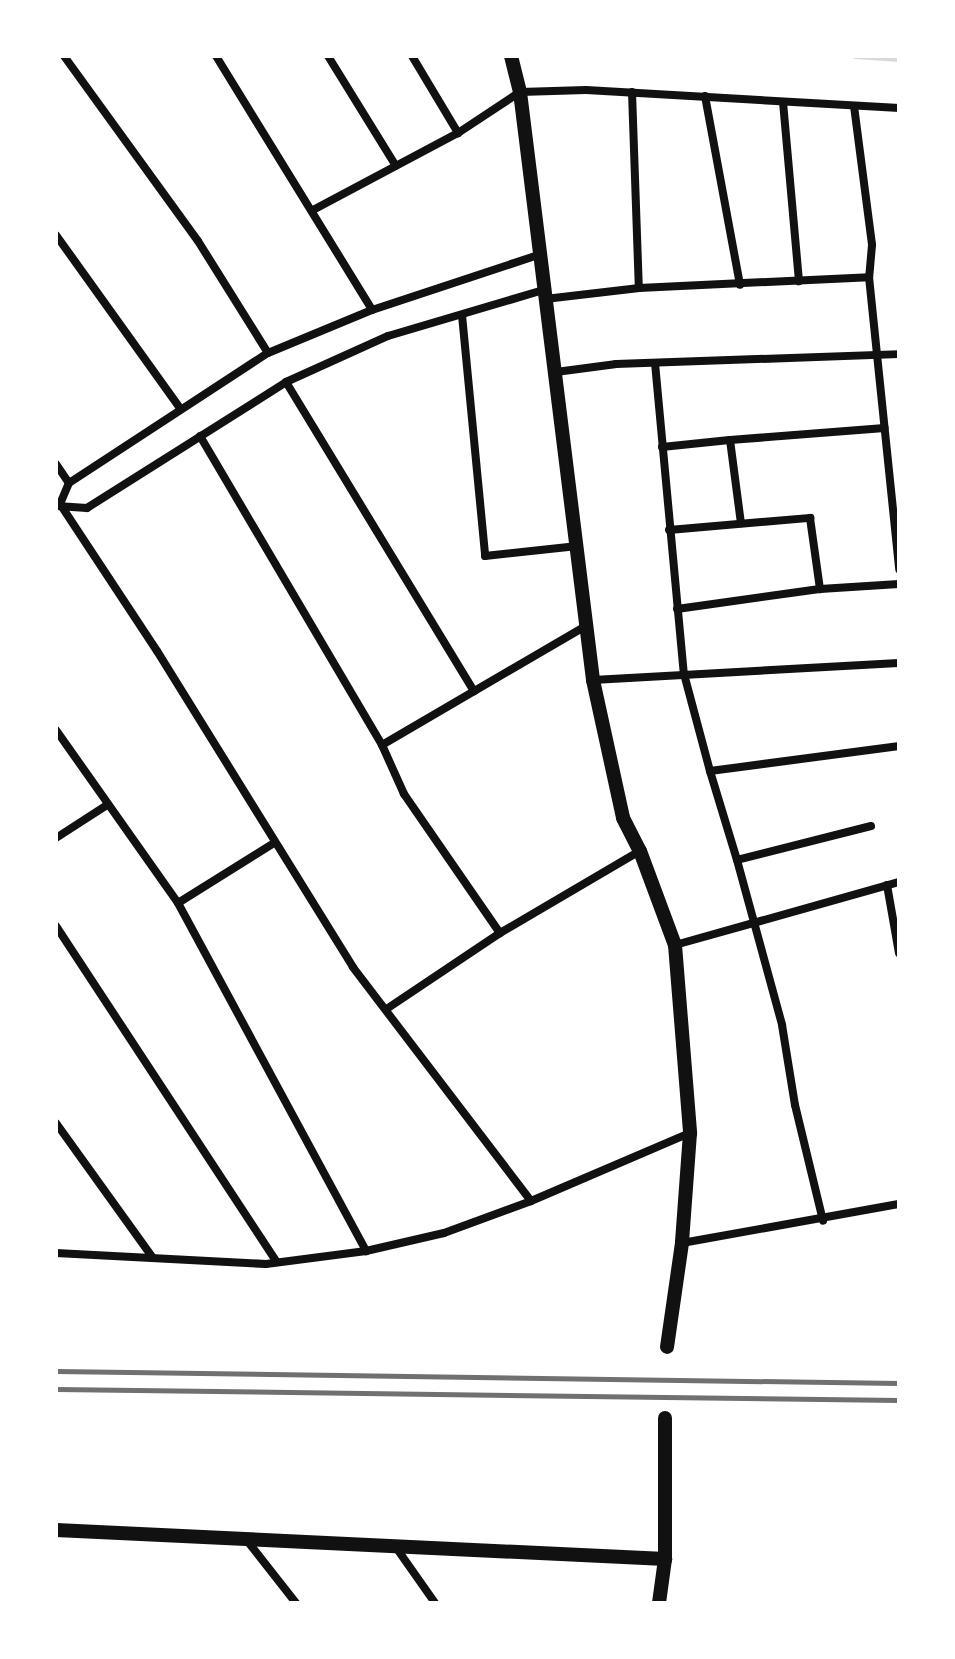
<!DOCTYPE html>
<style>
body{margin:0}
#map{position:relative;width:955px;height:1659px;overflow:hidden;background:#fff;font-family:Jost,sans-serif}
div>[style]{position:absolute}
.stream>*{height:5px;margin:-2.5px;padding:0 2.5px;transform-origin:2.5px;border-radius:2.5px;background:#d9d9d9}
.minor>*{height:8px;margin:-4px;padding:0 4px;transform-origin:4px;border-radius:4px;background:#111}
.tertiary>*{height:14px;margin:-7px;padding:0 7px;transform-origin:7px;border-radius:7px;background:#111}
.rail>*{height:5px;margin:-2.5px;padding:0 2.5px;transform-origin:2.5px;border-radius:2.5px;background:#707070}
span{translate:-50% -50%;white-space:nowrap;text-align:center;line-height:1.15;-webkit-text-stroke:6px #fff;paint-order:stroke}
.frame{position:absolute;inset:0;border:58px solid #fff;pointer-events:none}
</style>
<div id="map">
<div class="stream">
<i style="left:855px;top:56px;width:44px;rotate:3.9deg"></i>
</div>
<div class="minor">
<i style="left:64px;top:56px;width:228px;rotate:54.1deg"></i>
<i style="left:198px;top:241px;width:132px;rotate:58deg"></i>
<i style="left:216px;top:56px;width:298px;rotate:58.4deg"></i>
<i style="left:328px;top:56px;width:129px;rotate:58.3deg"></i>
<i style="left:412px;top:56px;width:90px;rotate:59.1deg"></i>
<i style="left:632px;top:92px;width:196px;rotate:88deg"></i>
<i style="left:705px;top:96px;width:192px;rotate:79.5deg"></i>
<i style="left:783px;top:102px;width:180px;rotate:84.9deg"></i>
<i style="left:854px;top:106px;width:140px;rotate:82.6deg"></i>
<i style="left:872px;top:245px;width:32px;rotate:95deg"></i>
<i style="left:313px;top:210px;width:164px;rotate:-28deg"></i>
<i style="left:458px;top:133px;width:74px;rotate:-33.5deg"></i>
<i style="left:520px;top:92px;width:66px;rotate:-1.7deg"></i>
<i style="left:586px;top:90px;width:314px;rotate:3.3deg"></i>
<i style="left:56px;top:235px;width:213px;rotate:54.4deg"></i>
<i style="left:545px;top:299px;width:95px;rotate:-6.7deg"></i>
<i style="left:639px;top:288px;width:230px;rotate:-2.7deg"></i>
<i style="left:869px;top:277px;width:294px;rotate:84.1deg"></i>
<i style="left:462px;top:315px;width:242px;rotate:84.5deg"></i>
<i style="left:485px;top:556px;width:93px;rotate:-6.2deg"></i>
<i style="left:655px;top:363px;width:312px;rotate:84.7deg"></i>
<i style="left:684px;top:674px;width:100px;rotate:75deg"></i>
<i style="left:556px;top:372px;width:61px;rotate:-7.6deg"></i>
<i style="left:616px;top:364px;width:283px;rotate:-2deg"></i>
<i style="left:286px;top:382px;width:362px;rotate:58.7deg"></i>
<i style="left:200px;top:436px;width:359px;rotate:59.5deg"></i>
<i style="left:382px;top:745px;width:236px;rotate:-30.3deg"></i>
<i style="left:730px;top:440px;width:155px;rotate:-4.4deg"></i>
<i style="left:662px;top:447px;width:68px;rotate:-5.9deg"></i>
<i style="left:730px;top:440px;width:84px;rotate:82.5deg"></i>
<i style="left:56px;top:464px;width:23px;rotate:56deg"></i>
<i style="left:57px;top:506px;width:30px;rotate:4deg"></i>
<i style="left:87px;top:508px;width:236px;rotate:-32.3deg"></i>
<i style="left:286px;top:382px;width:112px;rotate:-24.3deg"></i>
<i style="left:388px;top:336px;width:162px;rotate:-16.5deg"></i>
<i style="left:669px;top:530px;width:142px;rotate:-4.9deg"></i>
<i style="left:810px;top:518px;width:72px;rotate:82deg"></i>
<i style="left:820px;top:589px;width:79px;rotate:-3.6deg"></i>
<i style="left:677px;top:609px;width:144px;rotate:-8deg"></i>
<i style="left:593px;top:680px;width:306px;rotate:-3.2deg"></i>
<i style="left:56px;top:730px;width:212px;rotate:54.8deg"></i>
<i style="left:178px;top:903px;width:396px;rotate:61.6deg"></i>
<i style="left:382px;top:745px;width:54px;rotate:65.8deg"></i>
<i style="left:404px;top:794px;width:169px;rotate:55.4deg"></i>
<i style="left:500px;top:933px;width:162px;rotate:-30.4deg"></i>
<i style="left:871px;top:826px;width:138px;rotate:165.8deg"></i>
<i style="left:737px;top:860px;width:93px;rotate:-106.9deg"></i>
<i style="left:710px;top:771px;width:191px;rotate:-7.5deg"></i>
<i style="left:56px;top:838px;width:61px;rotate:-32.9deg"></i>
<i style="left:737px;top:860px;width:171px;rotate:74.7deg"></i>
<i style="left:782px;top:1025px;width:81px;rotate:80.8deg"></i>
<i style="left:795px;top:1105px;width:119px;rotate:76.4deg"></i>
<i style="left:887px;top:885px;width:69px;rotate:80deg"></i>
<i style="left:178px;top:903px;width:113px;rotate:-32deg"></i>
<i style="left:56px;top:926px;width:402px;rotate:56.7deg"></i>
<i style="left:675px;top:945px;width:233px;rotate:-15.7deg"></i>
<i style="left:388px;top:1008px;width:135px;rotate:-33.8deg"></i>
<i style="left:56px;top:1123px;width:166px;rotate:54.3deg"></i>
<i style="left:531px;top:1201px;width:294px;rotate:-127.3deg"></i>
<i style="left:353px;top:967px;width:372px;rotate:-121.8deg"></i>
<i style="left:157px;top:651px;width:176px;rotate:-123.4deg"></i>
<i style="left:60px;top:504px;width:23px;rotate:-67deg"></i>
<i style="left:69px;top:483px;width:238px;rotate:-33.2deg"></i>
<i style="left:268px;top:353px;width:113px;rotate:-22.5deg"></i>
<i style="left:372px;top:310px;width:175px;rotate:-18.3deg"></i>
<i style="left:682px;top:1243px;width:220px;rotate:-10.2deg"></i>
<i style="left:56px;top:1253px;width:210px;rotate:3deg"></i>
<i style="left:266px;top:1264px;width:101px;rotate:-7.4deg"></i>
<i style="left:366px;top:1251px;width:80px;rotate:-13deg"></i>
<i style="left:444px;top:1233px;width:93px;rotate:-20.2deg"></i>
<i style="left:531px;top:1201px;width:173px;rotate:-23.2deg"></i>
<i style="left:245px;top:1538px;width:83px;rotate:51.9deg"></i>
<i style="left:395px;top:1546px;width:70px;rotate:54.9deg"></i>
</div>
<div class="tertiary">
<i style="left:511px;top:56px;width:37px;rotate:76deg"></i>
<i style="left:520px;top:92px;width:593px;rotate:82.92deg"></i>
<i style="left:593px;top:680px;width:141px;rotate:77.7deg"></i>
<i style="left:623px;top:818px;width:37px;rotate:63deg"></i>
<i style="left:640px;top:851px;width:100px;rotate:69.6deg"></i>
<i style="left:675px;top:945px;width:189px;rotate:85.4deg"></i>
<i style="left:690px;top:1133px;width:110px;rotate:94.2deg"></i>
<i style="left:682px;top:1243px;width:105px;rotate:98.2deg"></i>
<i style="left:56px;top:1530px;width:610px;rotate:2.73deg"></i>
<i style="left:659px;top:1603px;width:44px;rotate:-82.2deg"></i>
<i style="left:665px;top:1559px;width:141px;rotate:-90deg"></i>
</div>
<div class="rail">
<i style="left:56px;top:1371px;width:843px;rotate:0.82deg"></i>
<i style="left:56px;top:1389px;width:843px;rotate:0.75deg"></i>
</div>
<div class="frame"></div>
</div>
